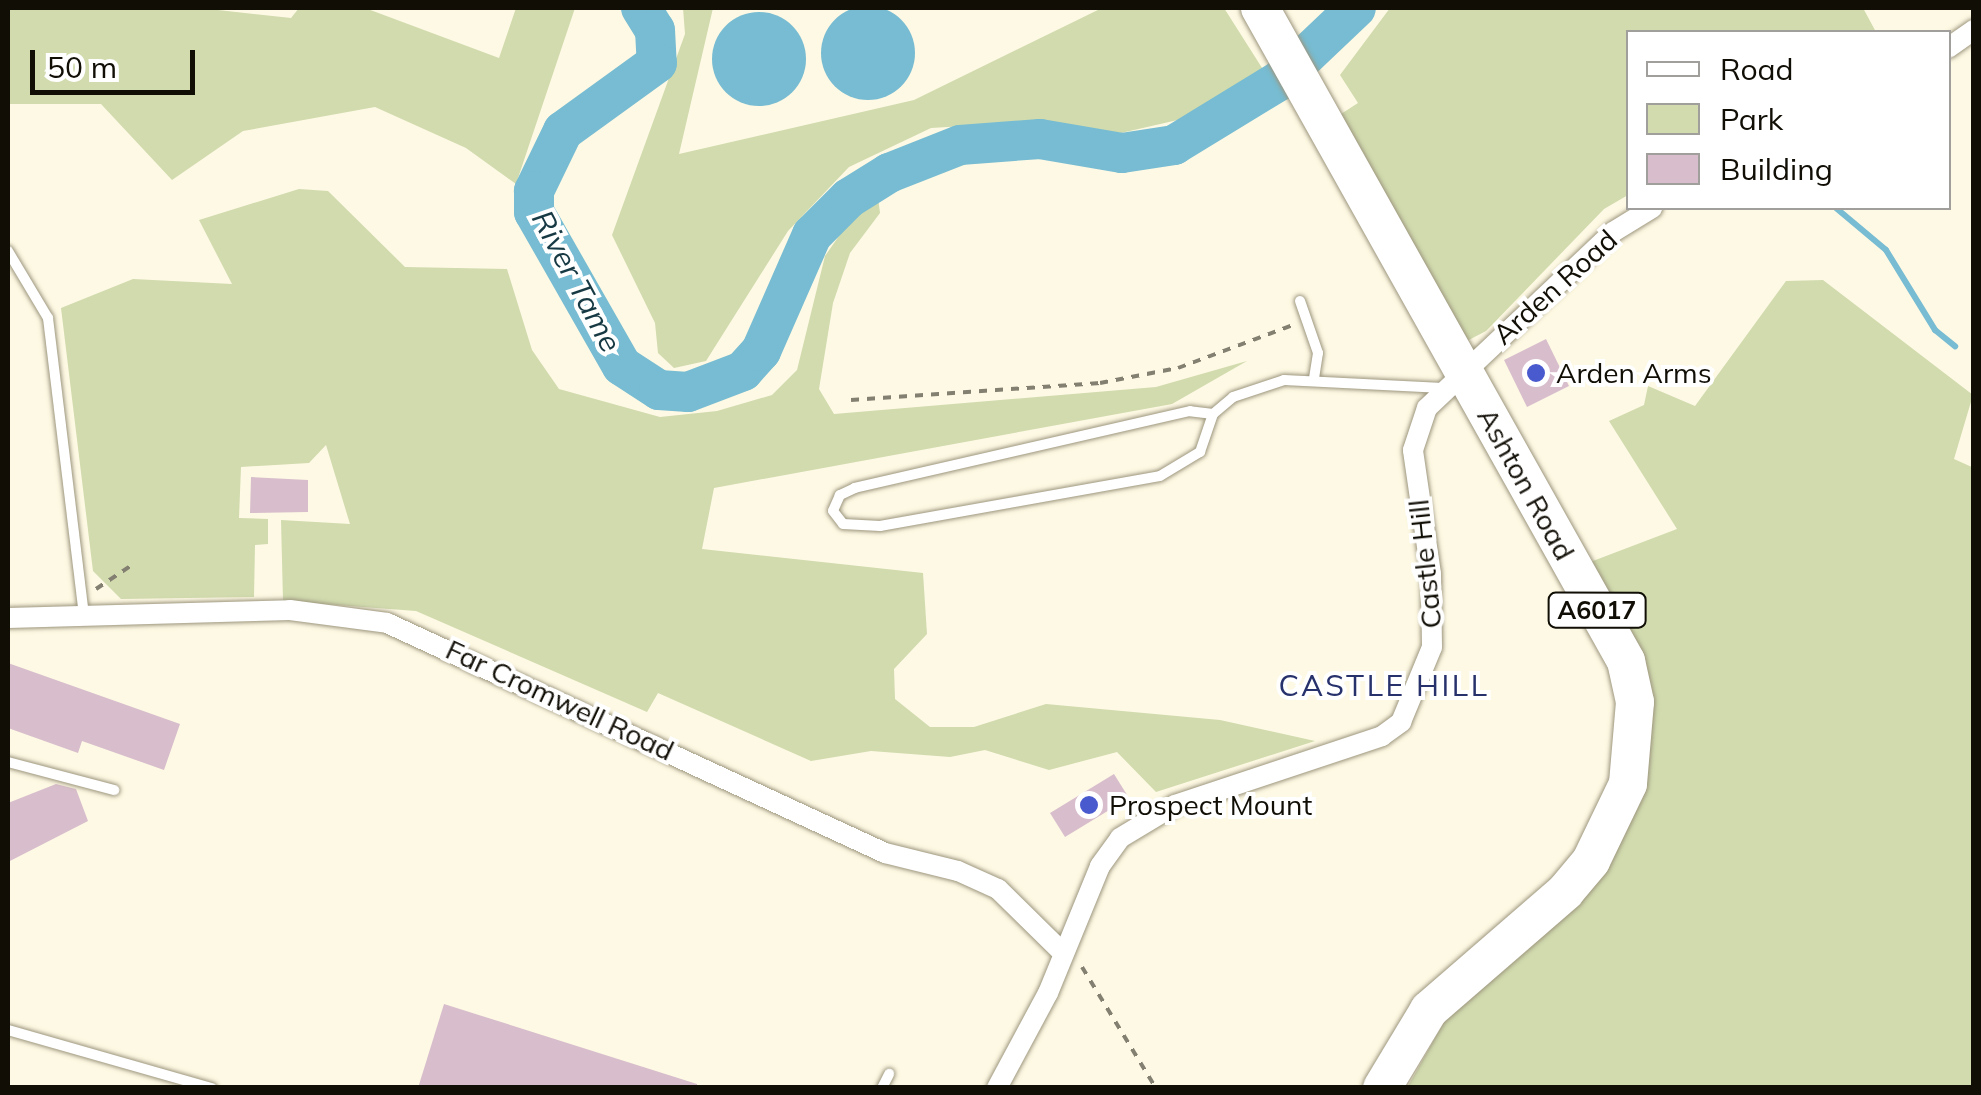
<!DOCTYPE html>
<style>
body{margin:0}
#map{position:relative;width:1981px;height:1095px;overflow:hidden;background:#fef9e4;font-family:Mulish,sans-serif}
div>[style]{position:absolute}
.green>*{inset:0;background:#d1dbae}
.water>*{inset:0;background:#77bcd2}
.round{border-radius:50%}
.stream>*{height:6px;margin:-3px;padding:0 3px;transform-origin:3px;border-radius:3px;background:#77bcd2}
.river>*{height:40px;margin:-20px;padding:0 20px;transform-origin:20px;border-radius:20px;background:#77bcd2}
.building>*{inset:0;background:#d8becc}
.path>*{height:4px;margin-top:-2px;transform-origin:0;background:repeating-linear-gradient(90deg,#837f71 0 8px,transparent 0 16px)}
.roads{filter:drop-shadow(0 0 2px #9d967e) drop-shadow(0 0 2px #9d967e)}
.lane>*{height:10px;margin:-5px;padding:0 5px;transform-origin:5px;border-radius:5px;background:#fff}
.street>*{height:20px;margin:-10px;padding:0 10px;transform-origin:10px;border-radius:10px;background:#fff}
.highway>*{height:38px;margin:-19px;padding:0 19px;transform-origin:19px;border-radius:19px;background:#fff}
.dots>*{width:28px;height:28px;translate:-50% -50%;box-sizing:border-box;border:5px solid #fff;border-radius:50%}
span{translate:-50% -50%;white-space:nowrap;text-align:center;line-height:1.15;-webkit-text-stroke:8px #fff;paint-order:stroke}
.shield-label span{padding:2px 8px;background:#fff;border:2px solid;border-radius:8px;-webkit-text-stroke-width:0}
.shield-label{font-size:25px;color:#110e06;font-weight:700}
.street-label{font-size:28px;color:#110e06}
.poi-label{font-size:28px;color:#110e06}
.left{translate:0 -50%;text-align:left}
.water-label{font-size:30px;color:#173943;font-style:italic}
.neighbourhood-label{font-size:30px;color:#27316b;letter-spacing:2.5px}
.frame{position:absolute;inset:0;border:10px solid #110e06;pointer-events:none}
.legend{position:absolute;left:1626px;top:30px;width:325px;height:180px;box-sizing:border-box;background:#fff;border:2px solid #a09f9b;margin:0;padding:12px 18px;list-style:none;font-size:30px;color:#110e06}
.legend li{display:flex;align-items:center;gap:20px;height:50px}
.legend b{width:50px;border:2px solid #a09f9b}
.scale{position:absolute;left:30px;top:50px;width:165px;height:45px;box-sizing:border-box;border:5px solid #110e06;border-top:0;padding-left:12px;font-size:30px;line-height:35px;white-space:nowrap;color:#110e06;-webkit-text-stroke:8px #fff;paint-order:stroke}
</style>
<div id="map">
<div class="green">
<i style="clip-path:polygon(8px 8px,200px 8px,291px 18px,299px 8px,365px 8px,499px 58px,516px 8px,575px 8px,516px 184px,466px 148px,375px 107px,243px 131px,172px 180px,101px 104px,8px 104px)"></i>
<i style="clip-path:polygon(683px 8px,713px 8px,679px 154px,914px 100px,1102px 8px,1224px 8px,1264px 71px,1182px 119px,1121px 133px,1029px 122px,931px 128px,849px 167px,788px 231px,706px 361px,674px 368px,658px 353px,655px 323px,612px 235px,685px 34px)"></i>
<i style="clip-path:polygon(1390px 8px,1863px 8px,1876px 32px,1628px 32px,1628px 195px,1604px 209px,1486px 331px,1463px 343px,1341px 114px,1358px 103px,1340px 75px)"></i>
<i style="clip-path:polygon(299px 189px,328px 191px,405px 267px,507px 269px,532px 350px,559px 389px,660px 417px,717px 411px,772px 395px,797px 370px,825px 256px,855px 213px,878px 197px,880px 213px,850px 253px,833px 303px,819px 389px,834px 414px,1156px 387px,1247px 361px,1172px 404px,714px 488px,702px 549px,923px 573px,927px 634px,894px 669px,895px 699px,930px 727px,974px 727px,1046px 704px,1220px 720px,1315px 741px,1156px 792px,1117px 752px,1049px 770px,985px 750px,950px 757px,871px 751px,811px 761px,658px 693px,647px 712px,416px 611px,283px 601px,281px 520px,350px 524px,326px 445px,309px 463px,241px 467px,239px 518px,268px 519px,268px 544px,255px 545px,254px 597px,121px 599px,93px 571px,61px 308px,133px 279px,232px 284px,199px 220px)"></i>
<i style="clip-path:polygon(1823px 280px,1973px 395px,1954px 459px,1974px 468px,1973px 1087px,1407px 1088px,1454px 1004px,1604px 875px,1642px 783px,1585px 564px,1677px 529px,1609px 421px,1644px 405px,1648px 386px,1695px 406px,1786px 281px)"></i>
</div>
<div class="water">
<i class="round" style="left:821px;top:6px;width:94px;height:94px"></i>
<i class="round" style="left:712px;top:12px;width:94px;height:94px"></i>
</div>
<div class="stream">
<i style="left:1836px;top:208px;width:65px;rotate:40deg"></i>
<i style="left:1886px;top:250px;width:94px;rotate:58.5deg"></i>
<i style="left:1935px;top:330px;width:26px;rotate:39deg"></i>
</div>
<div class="river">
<i style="left:641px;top:8px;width:26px;rotate:58deg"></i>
<i style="left:655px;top:30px;width:33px;rotate:87deg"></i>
<i style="left:657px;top:63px;width:116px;rotate:144.1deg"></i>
<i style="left:563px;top:131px;width:67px;rotate:115.8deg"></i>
<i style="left:534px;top:191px;width:21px;rotate:90deg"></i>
<i style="left:534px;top:212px;width:177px;rotate:60.3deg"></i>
<i style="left:622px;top:366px;width:44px;rotate:33deg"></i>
<i style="left:659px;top:390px;width:29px;rotate:4deg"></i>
<i style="left:688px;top:392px;width:59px;rotate:-20.9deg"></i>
<i style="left:743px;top:371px;width:27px;rotate:-48deg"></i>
<i style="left:761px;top:351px;width:127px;rotate:-66.3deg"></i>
<i style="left:812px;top:235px;width:52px;rotate:-45deg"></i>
<i style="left:849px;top:198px;width:47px;rotate:-32deg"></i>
<i style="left:889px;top:173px;width:76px;rotate:-21.5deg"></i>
<i style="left:960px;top:145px;width:80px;rotate:-4.3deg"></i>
<i style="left:1040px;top:139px;width:83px;rotate:9.7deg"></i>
<i style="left:1122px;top:153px;width:53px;rotate:-8.7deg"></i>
<i style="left:1174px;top:145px;width:123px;rotate:-31.4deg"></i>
<i style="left:1279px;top:81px;width:106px;rotate:-43.5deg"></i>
</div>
<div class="building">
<i style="clip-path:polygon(1546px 339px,1569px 386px,1527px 407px,1504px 360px)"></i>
<i style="clip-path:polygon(251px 477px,308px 480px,308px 512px,250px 513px)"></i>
<i style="clip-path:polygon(8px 663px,180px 724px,164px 770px,82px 741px,78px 753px,8px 728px)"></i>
<i style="clip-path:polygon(1114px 774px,1129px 798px,1065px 837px,1050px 813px)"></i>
<i style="clip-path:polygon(56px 784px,76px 789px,88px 821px,8px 862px,8px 803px)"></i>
<i style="clip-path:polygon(444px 1004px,697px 1084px,697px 1088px,418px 1088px)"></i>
</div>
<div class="path">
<i style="left:851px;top:400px;width:250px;rotate:-3.9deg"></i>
<i style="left:1100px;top:383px;width:79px;rotate:-10.9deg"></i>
<i style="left:1178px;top:368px;width:123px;rotate:-20.5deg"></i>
<i style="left:96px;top:589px;width:47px;rotate:-33.7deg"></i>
<i style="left:1082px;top:967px;width:142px;rotate:58.6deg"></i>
</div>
<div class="roads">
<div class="lane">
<i style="left:8px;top:251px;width:78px;rotate:59.2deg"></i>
<i style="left:48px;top:318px;width:300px;rotate:83.1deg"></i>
<i style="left:1300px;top:301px;width:55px;rotate:70.9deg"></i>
<i style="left:1318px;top:353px;width:25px;rotate:99deg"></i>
<i style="left:1213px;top:414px;width:23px;rotate:-173deg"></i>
<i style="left:1190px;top:411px;width:344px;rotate:167.1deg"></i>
<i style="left:855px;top:488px;width:17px;rotate:155deg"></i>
<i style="left:840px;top:495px;width:17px;rotate:114deg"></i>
<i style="left:833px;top:511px;width:16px;rotate:52deg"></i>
<i style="left:843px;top:524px;width:37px;rotate:3deg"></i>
<i style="left:880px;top:526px;width:284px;rotate:-10.1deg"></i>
<i style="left:1160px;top:476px;width:47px;rotate:-31deg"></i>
<i style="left:1200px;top:452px;width:40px;rotate:-71.1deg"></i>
<i style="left:1213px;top:414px;width:26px;rotate:-40deg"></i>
<i style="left:1233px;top:397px;width:54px;rotate:-18.4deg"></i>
<i style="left:1284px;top:380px;width:159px;rotate:2.9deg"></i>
<i style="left:8px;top:762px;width:110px;rotate:14.8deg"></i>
<i style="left:8px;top:1030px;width:212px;rotate:15.9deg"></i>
<i style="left:882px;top:1088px;width:16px;rotate:-63deg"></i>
</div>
<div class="street">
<i style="left:1948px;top:48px;width:32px;rotate:-35deg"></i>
<i style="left:8px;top:618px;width:282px;rotate:-1.6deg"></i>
<i style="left:290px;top:610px;width:98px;rotate:7.6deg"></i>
<i style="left:387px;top:623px;width:549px;rotate:24.79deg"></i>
<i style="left:885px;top:853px;width:75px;rotate:13.9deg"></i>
<i style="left:958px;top:871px;width:44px;rotate:24.2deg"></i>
<i style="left:998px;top:889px;width:90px;rotate:44.5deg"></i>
<i style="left:997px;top:1088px;width:108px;rotate:-61.8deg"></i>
<i style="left:1048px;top:993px;width:137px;rotate:-67.7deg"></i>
<i style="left:1100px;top:866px;width:34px;rotate:-54deg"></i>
<i style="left:1120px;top:838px;width:64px;rotate:-31deg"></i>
<i style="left:1175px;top:805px;width:218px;rotate:-18.4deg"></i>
<i style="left:1382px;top:736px;width:24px;rotate:-36deg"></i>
<i style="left:1401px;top:722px;width:81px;rotate:-67.5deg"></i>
<i style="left:1432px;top:647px;width:73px;rotate:-90.8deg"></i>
<i style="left:1431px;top:574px;width:125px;rotate:-98.3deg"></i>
<i style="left:1413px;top:450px;width:44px;rotate:-71.6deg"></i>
<i style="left:1427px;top:408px;width:256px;rotate:-43.4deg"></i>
<i style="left:1613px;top:232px;width:46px;rotate:-31.6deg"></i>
</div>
<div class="highway">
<i style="left:1260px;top:8px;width:749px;rotate:60.73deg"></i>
<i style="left:1626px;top:661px;width:42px;rotate:77.6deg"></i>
<i style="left:1635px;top:702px;width:82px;rotate:94.9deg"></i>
<i style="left:1628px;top:784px;width:85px;rotate:115.7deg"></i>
<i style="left:1591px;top:861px;width:40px;rotate:130deg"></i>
<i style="left:1565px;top:892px;width:180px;rotate:139.1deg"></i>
<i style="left:1429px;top:1010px;width:91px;rotate:121.1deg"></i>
</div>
</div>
<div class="dots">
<i style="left:1536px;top:373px;background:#4959ce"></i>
<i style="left:1089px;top:805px;background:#4959ce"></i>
</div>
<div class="shield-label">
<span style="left:1597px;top:610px">A6017</span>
</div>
<div class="street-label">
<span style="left:1555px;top:287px;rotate:-42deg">Arden Road</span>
<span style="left:1526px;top:484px;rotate:61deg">Ashton Road</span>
<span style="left:1425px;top:564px;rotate:-96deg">Castle Hill</span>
<span style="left:560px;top:700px;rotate:25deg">Far Cromwell Road</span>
</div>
<div class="poi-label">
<span class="left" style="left:1556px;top:373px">Arden Arms</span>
<span class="left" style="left:1109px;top:805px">Prospect Mount</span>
</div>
<div class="water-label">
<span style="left:577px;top:281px;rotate:62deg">River Tame</span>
</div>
<div class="neighbourhood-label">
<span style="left:1384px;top:685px">CASTLE HILL</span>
</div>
<div class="frame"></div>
<ul class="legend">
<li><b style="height:12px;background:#fff"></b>Road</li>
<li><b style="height:28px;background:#d1dbae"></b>Park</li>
<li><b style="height:28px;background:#d8becc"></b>Building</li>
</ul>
<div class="scale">50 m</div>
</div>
